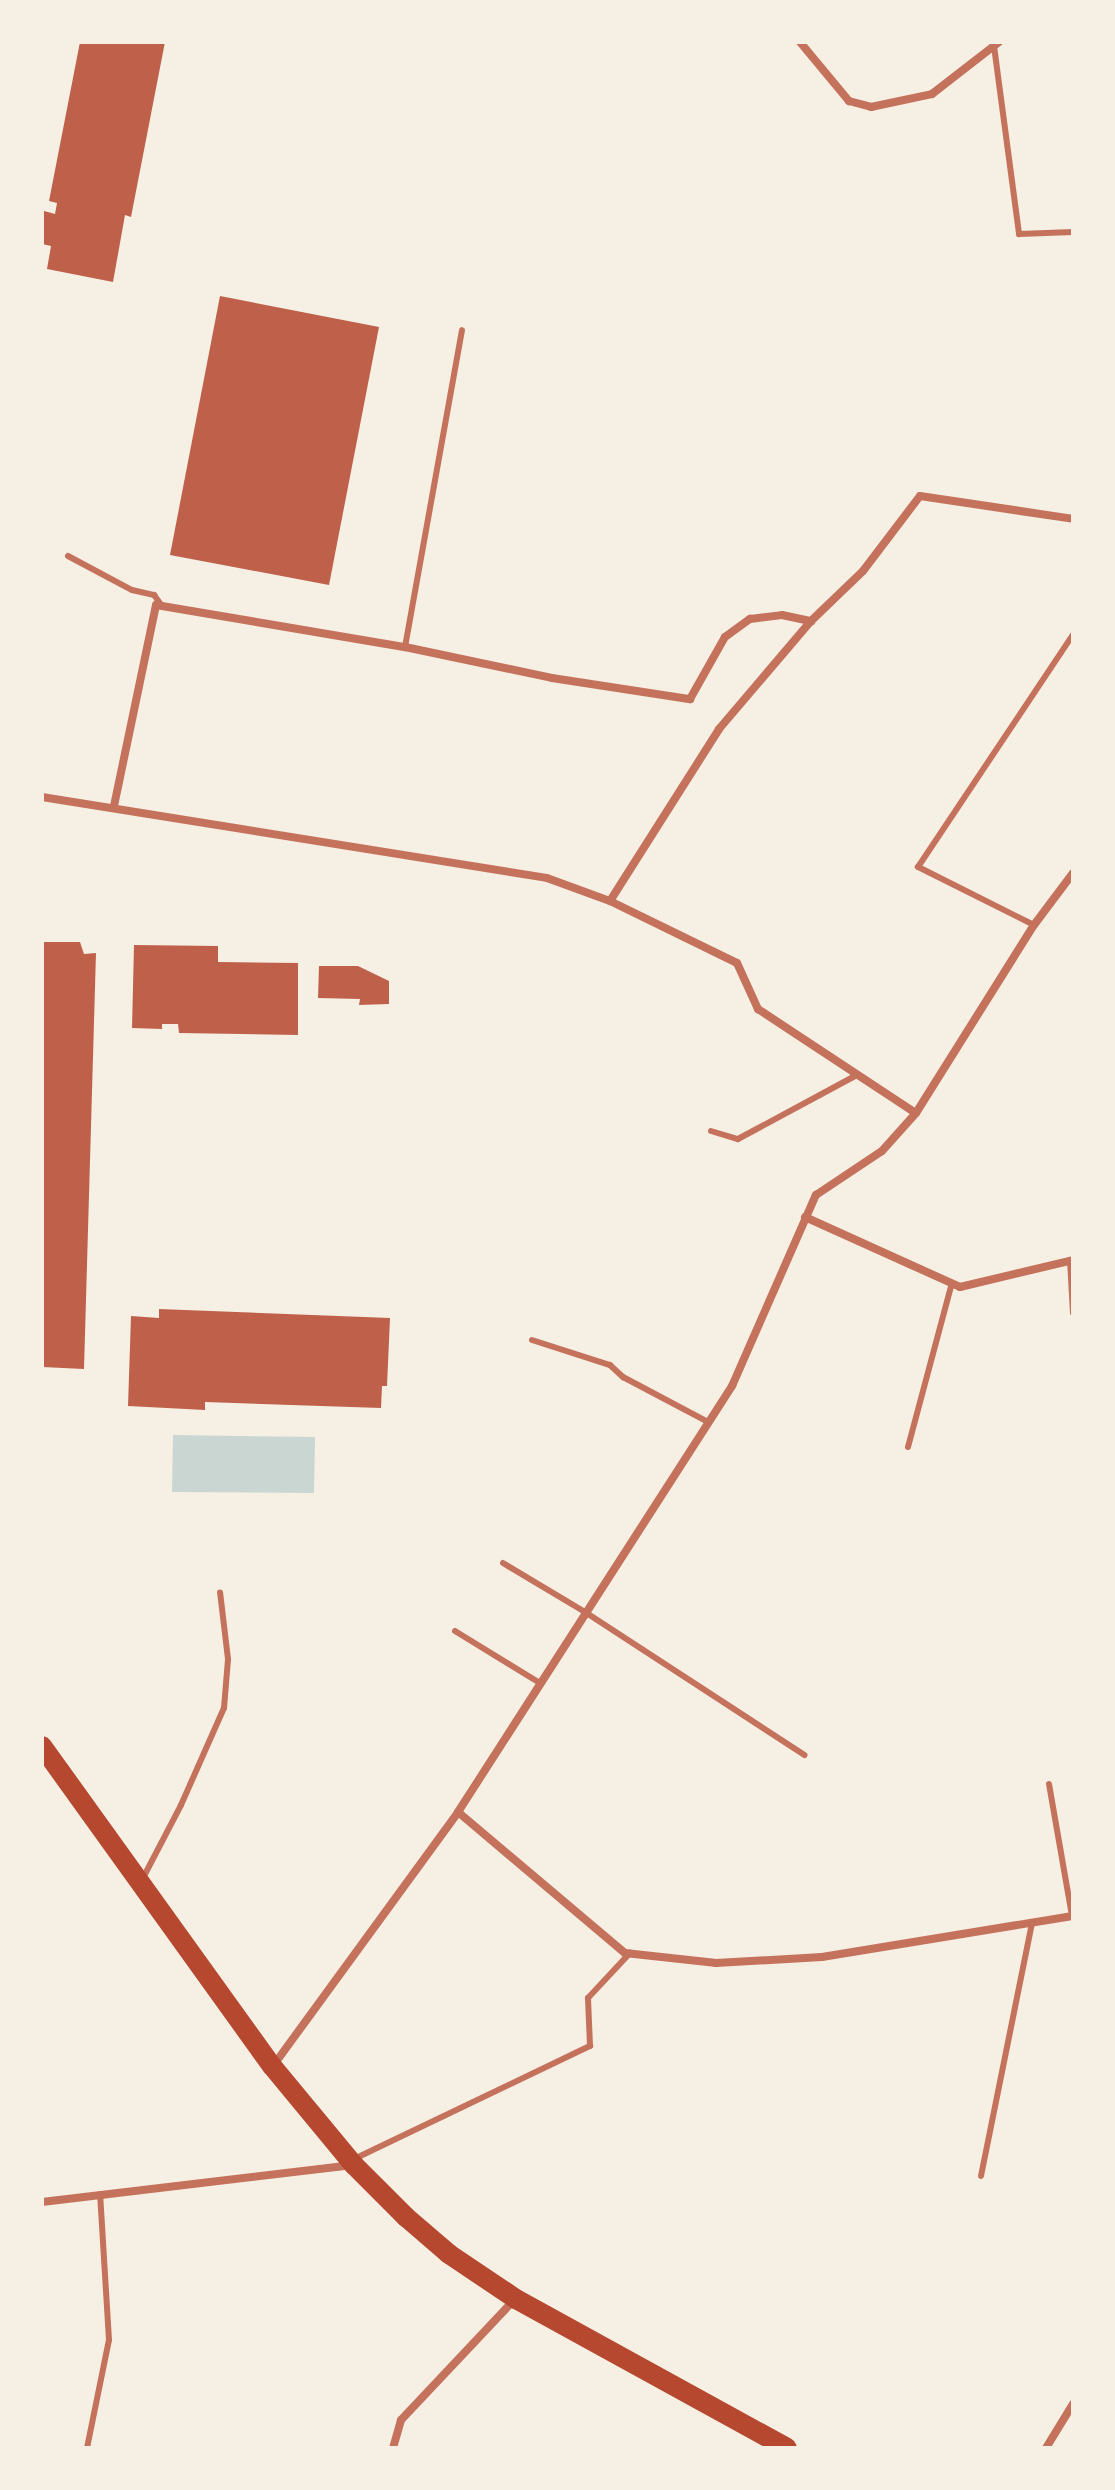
<!DOCTYPE html>
<style>
body{margin:0}
#map{position:relative;width:1115px;height:2490px;overflow:hidden;background:#f6efe4;font-family:"Work Sans",sans-serif}
div>[style]{position:absolute}
.water>*{inset:0;background:#c9d6d2}
.building>*{inset:0;background:#bf614a}
.service>*{height:6px;margin:-3px;padding:0 3px;transform-origin:3px;border-radius:3px;background:#c5725c}
.minor>*{height:8px;margin:-4px;padding:0 4px;transform-origin:4px;border-radius:4px;background:#c5725c}
.primary>*{height:20px;margin:-10px;padding:0 10px;transform-origin:10px;border-radius:10px;background:#b5482f}
span{translate:-50% -50%;white-space:nowrap;text-align:center;line-height:1.15;-webkit-text-stroke:8px #f6efe4;paint-order:stroke}
.frame{position:absolute;inset:0;border:44px solid #f6efe4;pointer-events:none}
</style>
<div id="map">
<div class="water">
<i style="clip-path:polygon(173px 1435px,315px 1437px,314px 1493px,172px 1492px)"></i>
</div>
<div class="building">
<i style="clip-path:polygon(80px 42px,165px 42px,131px 217px,125px 215px,113px 282px,47px 269px,51px 246px,42px 244px,44px 211px,55px 214px,57px 203px,49px 201px)"></i>
<i style="clip-path:polygon(220px 296px,379px 327px,329px 585px,170px 555px)"></i>
<i style="clip-path:polygon(42px 942px,80px 942px,84px 954px,96px 953px,84px 1369px,42px 1367px)"></i>
<i style="clip-path:polygon(134px 945px,218px 946px,218px 962px,298px 963px,298px 1035px,179px 1033px,178px 1024px,162px 1024px,162px 1029px,132px 1028px)"></i>
<i style="clip-path:polygon(319px 966px,358px 966px,389px 981px,389px 1004px,359px 1005px,360px 999px,318px 998px)"></i>
<i style="clip-path:polygon(159px 1309px,390px 1318px,387px 1386px,382px 1386px,381px 1408px,205px 1402px,205px 1410px,128px 1406px,131px 1316px,159px 1318px)"></i>
</div>
<div class="service">
<i style="left:994px;top:46px;width:190px;rotate:82.4deg"></i>
<i style="left:1019px;top:234px;width:54px;rotate:-2.1deg"></i>
<i style="left:68px;top:556px;width:72px;rotate:28deg"></i>
<i style="left:132px;top:590px;width:23px;rotate:13deg"></i>
<i style="left:154px;top:595px;width:14px;rotate:54deg"></i>
<i style="left:405px;top:647px;width:322px;rotate:-79.8deg"></i>
<i style="left:1034px;top:925px;width:130px;rotate:-153.4deg"></i>
<i style="left:918px;top:867px;width:279px;rotate:-56.3deg"></i>
<i style="left:711px;top:1131px;width:28px;rotate:17deg"></i>
<i style="left:738px;top:1139px;width:135px;rotate:-28.3deg"></i>
<i style="left:1070px;top:1260px;width:53px;rotate:86.8deg"></i>
<i style="left:532px;top:1340px;width:82px;rotate:17.8deg"></i>
<i style="left:610px;top:1365px;width:18px;rotate:43deg"></i>
<i style="left:623px;top:1377px;width:96px;rotate:27.9deg"></i>
<i style="left:908px;top:1447px;width:170px;rotate:-75deg"></i>
<i style="left:503px;top:1563px;width:96px;rotate:30.9deg"></i>
<i style="left:585px;top:1612px;width:262px;rotate:33.1deg"></i>
<i style="left:455px;top:1631px;width:100px;rotate:31.5deg"></i>
<i style="left:1049px;top:1784px;width:134px;rotate:80.1deg"></i>
<i style="left:143px;top:1878px;width:82px;rotate:-62.5deg"></i>
<i style="left:181px;top:1805px;width:106px;rotate:-66.1deg"></i>
<i style="left:224px;top:1708px;width:49px;rotate:-85.3deg"></i>
<i style="left:228px;top:1659px;width:67px;rotate:-96.8deg"></i>
<i style="left:354px;top:2159px;width:262px;rotate:-25.6deg"></i>
<i style="left:590px;top:2046px;width:48px;rotate:-92.4deg"></i>
<i style="left:588px;top:1998px;width:62px;rotate:-47deg"></i>
<i style="left:981px;top:2176px;width:258px;rotate:-78.6deg"></i>
<i style="left:87px;top:2448px;width:110px;rotate:-78.5deg"></i>
<i style="left:109px;top:2340px;width:146px;rotate:-93.5deg"></i>
</div>
<div class="minor">
<i style="left:800px;top:42px;width:77px;rotate:50.3deg"></i>
<i style="left:849px;top:101px;width:23px;rotate:15deg"></i>
<i style="left:871px;top:107px;width:62px;rotate:-12deg"></i>
<i style="left:932px;top:94px;width:85px;rotate:-37.8deg"></i>
<i style="left:42px;top:797px;width:511px;rotate:9.11deg"></i>
<i style="left:547px;top:878px;width:67px;rotate:20.1deg"></i>
<i style="left:610px;top:901px;width:141px;rotate:26deg"></i>
<i style="left:737px;top:963px;width:51px;rotate:65.5deg"></i>
<i style="left:758px;top:1009px;width:189px;rotate:33.4deg"></i>
<i style="left:114px;top:806px;width:205px;rotate:-78.2deg"></i>
<i style="left:156px;top:605px;width:253px;rotate:9.6deg"></i>
<i style="left:405px;top:647px;width:150px;rotate:11.9deg"></i>
<i style="left:552px;top:678px;width:140px;rotate:8.7deg"></i>
<i style="left:690px;top:699px;width:71px;rotate:-60.6deg"></i>
<i style="left:725px;top:637px;width:31px;rotate:-36deg"></i>
<i style="left:750px;top:619px;width:32px;rotate:-7deg"></i>
<i style="left:782px;top:615px;width:30px;rotate:12deg"></i>
<i style="left:610px;top:901px;width:204px;rotate:-57.6deg"></i>
<i style="left:719px;top:729px;width:142px;rotate:-49.6deg"></i>
<i style="left:811px;top:621px;width:72px;rotate:-43.9deg"></i>
<i style="left:863px;top:571px;width:94px;rotate:-52.8deg"></i>
<i style="left:920px;top:496px;width:155px;rotate:8.5deg"></i>
<i style="left:805px;top:1217px;width:170px;rotate:24.3deg"></i>
<i style="left:960px;top:1287px;width:116px;rotate:-13.4deg"></i>
<i style="left:458px;top:1812px;width:219px;rotate:40.2deg"></i>
<i style="left:625px;top:1953px;width:92px;rotate:6.3deg"></i>
<i style="left:716px;top:1963px;width:106px;rotate:-3.2deg"></i>
<i style="left:822px;top:1957px;width:254px;rotate:-9.3deg"></i>
<i style="left:273px;top:2066px;width:314px;rotate:-53.9deg"></i>
<i style="left:458px;top:1812px;width:507px;rotate:-57.25deg"></i>
<i style="left:732px;top:1386px;width:209px;rotate:-66.3deg"></i>
<i style="left:816px;top:1195px;width:79px;rotate:-33.7deg"></i>
<i style="left:882px;top:1151px;width:51px;rotate:-48.2deg"></i>
<i style="left:916px;top:1113px;width:222px;rotate:-57.9deg"></i>
<i style="left:1034px;top:925px;width:65px;rotate:-53.1deg"></i>
<i style="left:42px;top:2202px;width:311px;rotate:-6.8deg"></i>
<i style="left:393px;top:2448px;width:29px;rotate:-74deg"></i>
<i style="left:401px;top:2420px;width:166px;rotate:-46.7deg"></i>
<i style="left:1046px;top:2448px;width:52px;rotate:-58.5deg"></i>
</div>
<div class="primary">
<i style="left:42px;top:1746px;width:394px;rotate:54.3deg"></i>
<i style="left:272px;top:2066px;width:129px;rotate:50.4deg"></i>
<i style="left:354px;top:2165px;width:74px;rotate:45deg"></i>
<i style="left:406px;top:2217px;width:57px;rotate:40.7deg"></i>
<i style="left:449px;top:2254px;width:81px;rotate:33.9deg"></i>
<i style="left:516px;top:2299px;width:309px;rotate:28.8deg"></i>
</div>
<div class="frame"></div>
</div>
